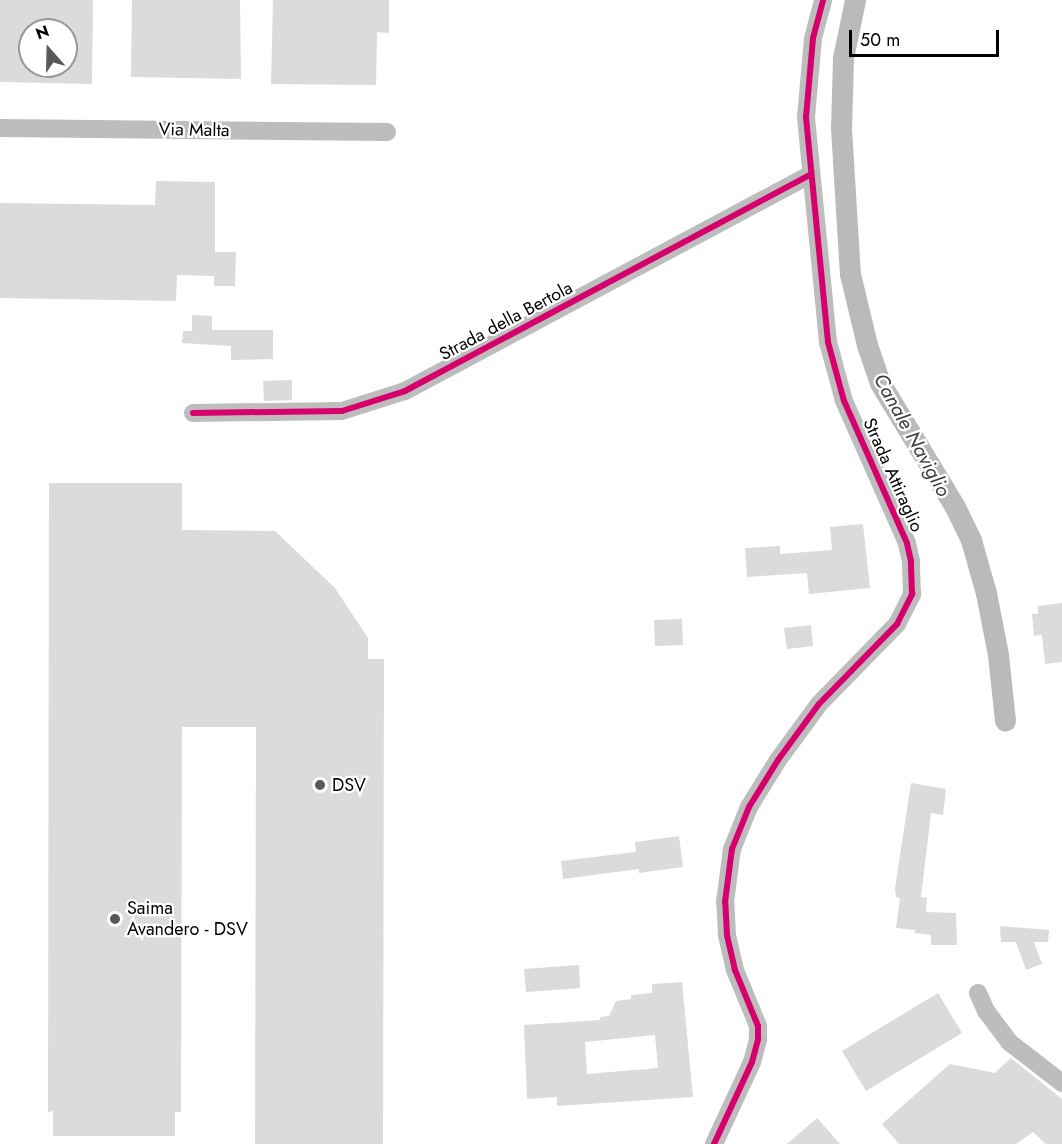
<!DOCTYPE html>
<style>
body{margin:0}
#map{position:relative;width:1062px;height:1144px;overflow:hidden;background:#fff;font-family:Jost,sans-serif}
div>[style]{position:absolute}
.canal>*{height:21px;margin:-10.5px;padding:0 10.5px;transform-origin:10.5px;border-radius:10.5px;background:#bababa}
.building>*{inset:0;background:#dbdbdb}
.street>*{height:18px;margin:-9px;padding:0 9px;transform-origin:9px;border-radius:9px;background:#bdbdbd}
.cycleway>*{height:6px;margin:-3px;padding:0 3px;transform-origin:3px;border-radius:3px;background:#d6006c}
.dots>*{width:16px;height:16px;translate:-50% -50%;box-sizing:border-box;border:3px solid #fff;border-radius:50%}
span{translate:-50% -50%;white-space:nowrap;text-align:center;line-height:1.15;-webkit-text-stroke:4.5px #fff;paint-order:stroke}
.street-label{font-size:18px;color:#000}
.poi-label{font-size:18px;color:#000}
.left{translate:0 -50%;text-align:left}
.water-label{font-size:20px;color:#3d3d3d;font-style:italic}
.north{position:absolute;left:18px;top:18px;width:60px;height:60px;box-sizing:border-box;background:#fff;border:2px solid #999;border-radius:50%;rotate:340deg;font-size:16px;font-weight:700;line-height:24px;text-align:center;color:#000}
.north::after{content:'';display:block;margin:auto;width:21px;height:27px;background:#595959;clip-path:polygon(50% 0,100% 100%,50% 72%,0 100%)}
.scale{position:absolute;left:849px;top:30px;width:150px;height:27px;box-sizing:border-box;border:3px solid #000;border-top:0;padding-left:8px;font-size:18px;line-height:21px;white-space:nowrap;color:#000;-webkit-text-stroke:4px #fff;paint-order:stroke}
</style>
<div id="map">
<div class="canal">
<i style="left:855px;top:0;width:59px;rotate:101.7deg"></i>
<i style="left:843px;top:58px;width:70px;rotate:91.6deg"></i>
<i style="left:841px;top:128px;width:146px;rotate:86.5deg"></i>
<i style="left:850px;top:274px;width:73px;rotate:76.5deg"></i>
<i style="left:867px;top:345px;width:40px;rotate:71.1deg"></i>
<i style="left:880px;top:383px;width:145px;rotate:58.8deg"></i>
<i style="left:955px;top:507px;width:37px;rotate:64deg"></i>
<i style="left:971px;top:540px;width:55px;rotate:74.2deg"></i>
<i style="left:986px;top:593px;width:63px;rotate:79deg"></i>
<i style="left:998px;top:655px;width:66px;rotate:83.9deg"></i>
</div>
<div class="building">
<i style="clip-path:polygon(evenodd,0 0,93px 0,92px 84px,0 82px,0 0,30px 30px,66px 30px,66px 66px,30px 66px,30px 30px)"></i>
<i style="clip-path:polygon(132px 0,240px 0,241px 79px,131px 77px)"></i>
<i style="clip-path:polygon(273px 0,389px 0,389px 33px,377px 32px,376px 85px,271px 84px)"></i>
<i style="clip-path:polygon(156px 181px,215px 182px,215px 252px,236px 252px,235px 286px,214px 286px,214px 276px,177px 275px,176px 301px,0 298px,0 203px,155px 205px)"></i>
<i style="clip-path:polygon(192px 315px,212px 316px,212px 330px,273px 330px,273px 359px,231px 360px,231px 346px,182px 343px,183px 331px,192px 331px)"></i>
<i style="clip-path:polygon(292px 380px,292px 400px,264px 401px,263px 381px)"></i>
<i style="clip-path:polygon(49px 483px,182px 483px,182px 530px,275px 531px,335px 588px,368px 638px,368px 659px,384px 659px,383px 1144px,255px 1144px,256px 727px,182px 727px,181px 1112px,175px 1112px,175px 1136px,53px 1136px,53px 1111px,48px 1112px)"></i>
<i style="clip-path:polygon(863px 524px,870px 588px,809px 594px,807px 573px,747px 577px,745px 548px,780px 546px,780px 554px,832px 550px,830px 527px)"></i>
<i style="clip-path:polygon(1062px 603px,1062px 662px,1045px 664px,1042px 635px,1034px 636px,1032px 614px,1038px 614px,1038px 606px)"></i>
<i style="clip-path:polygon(682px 619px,683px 645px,655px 646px,654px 620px)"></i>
<i style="clip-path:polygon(811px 625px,813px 646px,787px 649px,784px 628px)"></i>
<i style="clip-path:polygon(911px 783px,946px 789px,943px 815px,931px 813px,921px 897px,927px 898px,926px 912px,956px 913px,957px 945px,931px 945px,931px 935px,915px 933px,915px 930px,896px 928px,900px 898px,896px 897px,895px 888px)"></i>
<i style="clip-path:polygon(679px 836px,683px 867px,639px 873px,639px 869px,563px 879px,561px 861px,636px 852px,635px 842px)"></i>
<i style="clip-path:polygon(1000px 926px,1049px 930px,1048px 942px,1034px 942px,1042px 964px,1026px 970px,1016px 942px,1001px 942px)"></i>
<i style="clip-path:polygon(579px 965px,580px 988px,526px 992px,524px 969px)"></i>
<i style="clip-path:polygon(evenodd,682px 982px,693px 1097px,557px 1106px,557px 1097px,527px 1099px,524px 1025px,600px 1020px,600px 1017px,609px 1016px,616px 1001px,631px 999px,631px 995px,652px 993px,652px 984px,682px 982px,655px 1035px,658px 1068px,587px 1074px,585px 1042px,655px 1035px)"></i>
<i style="clip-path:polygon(938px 993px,962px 1033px,866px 1091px,842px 1051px)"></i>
<i style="clip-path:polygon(1011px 1058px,1062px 1099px,1062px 1144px,1046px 1144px,1033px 1132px,1016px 1144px,899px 1144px,882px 1124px,950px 1064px,995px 1073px)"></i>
<i style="clip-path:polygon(817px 1118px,840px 1144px,787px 1144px)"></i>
</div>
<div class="street">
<i style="left:0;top:128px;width:387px;rotate:0.6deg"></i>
<i style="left:193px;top:413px;width:149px;rotate:-0.8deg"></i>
<i style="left:342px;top:411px;width:66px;rotate:-17.6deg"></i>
<i style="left:405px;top:391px;width:459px;rotate:-28.1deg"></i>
<i style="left:978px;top:993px;width:20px;rotate:66deg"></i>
<i style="left:986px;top:1011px;width:39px;rotate:53deg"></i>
<i style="left:1009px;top:1042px;width:67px;rotate:37.7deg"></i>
<i style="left:714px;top:1144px;width:90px;rotate:-65.1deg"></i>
<i style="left:752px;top:1062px;width:24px;rotate:-75deg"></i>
<i style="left:758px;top:1039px;width:13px;rotate:-90deg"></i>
<i style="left:758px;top:1026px;width:61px;rotate:-112.3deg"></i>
<i style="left:735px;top:970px;width:36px;rotate:-103deg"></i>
<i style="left:727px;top:935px;width:33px;rotate:-93deg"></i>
<i style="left:725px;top:902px;width:53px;rotate:-82.5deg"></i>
<i style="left:732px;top:849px;width:45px;rotate:-68deg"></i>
<i style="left:749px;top:807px;width:55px;rotate:-58.3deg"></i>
<i style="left:778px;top:760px;width:69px;rotate:-53.8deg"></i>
<i style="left:819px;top:704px;width:112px;rotate:-45.7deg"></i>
<i style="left:897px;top:624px;width:34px;rotate:-63deg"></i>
<i style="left:912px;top:594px;width:33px;rotate:-92deg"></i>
<i style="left:911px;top:561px;width:18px;rotate:-103deg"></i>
<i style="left:907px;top:543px;width:155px;rotate:-113.9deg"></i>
<i style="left:844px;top:401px;width:61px;rotate:-105.2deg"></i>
<i style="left:828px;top:342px;width:226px;rotate:-95.6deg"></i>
<i style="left:806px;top:117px;width:79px;rotate:-84.9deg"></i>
<i style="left:813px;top:38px;width:39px;rotate:-75deg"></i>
</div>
<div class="cycleway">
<i style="left:193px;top:413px;width:149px;rotate:-0.8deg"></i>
<i style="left:342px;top:411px;width:66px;rotate:-17.6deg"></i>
<i style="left:405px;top:391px;width:459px;rotate:-28.1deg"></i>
<i style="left:714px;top:1144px;width:90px;rotate:-65.1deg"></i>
<i style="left:752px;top:1062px;width:24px;rotate:-75deg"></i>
<i style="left:758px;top:1039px;width:13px;rotate:-90deg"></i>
<i style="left:758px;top:1026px;width:61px;rotate:-112.3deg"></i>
<i style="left:735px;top:970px;width:36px;rotate:-103deg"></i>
<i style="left:727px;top:935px;width:33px;rotate:-93deg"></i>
<i style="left:725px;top:902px;width:53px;rotate:-82.5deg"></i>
<i style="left:732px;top:849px;width:45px;rotate:-68deg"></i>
<i style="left:749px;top:807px;width:55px;rotate:-58.3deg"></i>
<i style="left:778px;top:760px;width:69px;rotate:-53.8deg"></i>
<i style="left:819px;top:704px;width:112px;rotate:-45.7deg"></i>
<i style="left:897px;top:624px;width:34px;rotate:-63deg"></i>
<i style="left:912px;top:594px;width:33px;rotate:-92deg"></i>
<i style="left:911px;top:561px;width:18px;rotate:-103deg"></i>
<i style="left:907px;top:543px;width:155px;rotate:-113.9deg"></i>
<i style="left:844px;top:401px;width:61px;rotate:-105.2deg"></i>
<i style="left:828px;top:342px;width:226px;rotate:-95.6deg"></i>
<i style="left:806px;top:117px;width:79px;rotate:-84.9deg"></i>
<i style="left:813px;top:38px;width:39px;rotate:-75deg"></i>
</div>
<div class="dots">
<i style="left:320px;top:785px;background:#595959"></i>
<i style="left:115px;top:919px;background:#595959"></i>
</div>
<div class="street-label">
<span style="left:194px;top:130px;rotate:1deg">Via Malta</span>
<span style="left:506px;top:321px;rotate:-28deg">Strada della Bertola</span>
<span style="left:893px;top:475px;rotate:66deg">Strada Attiraglio</span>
</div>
<div class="poi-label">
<span class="left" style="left:332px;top:785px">DSV</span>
<span class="left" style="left:127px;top:919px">Saima<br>Avandero - DSV</span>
</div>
<div class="water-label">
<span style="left:912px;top:435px;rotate:61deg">Canale Naviglio</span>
</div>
<div class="north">N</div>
<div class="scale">50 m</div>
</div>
